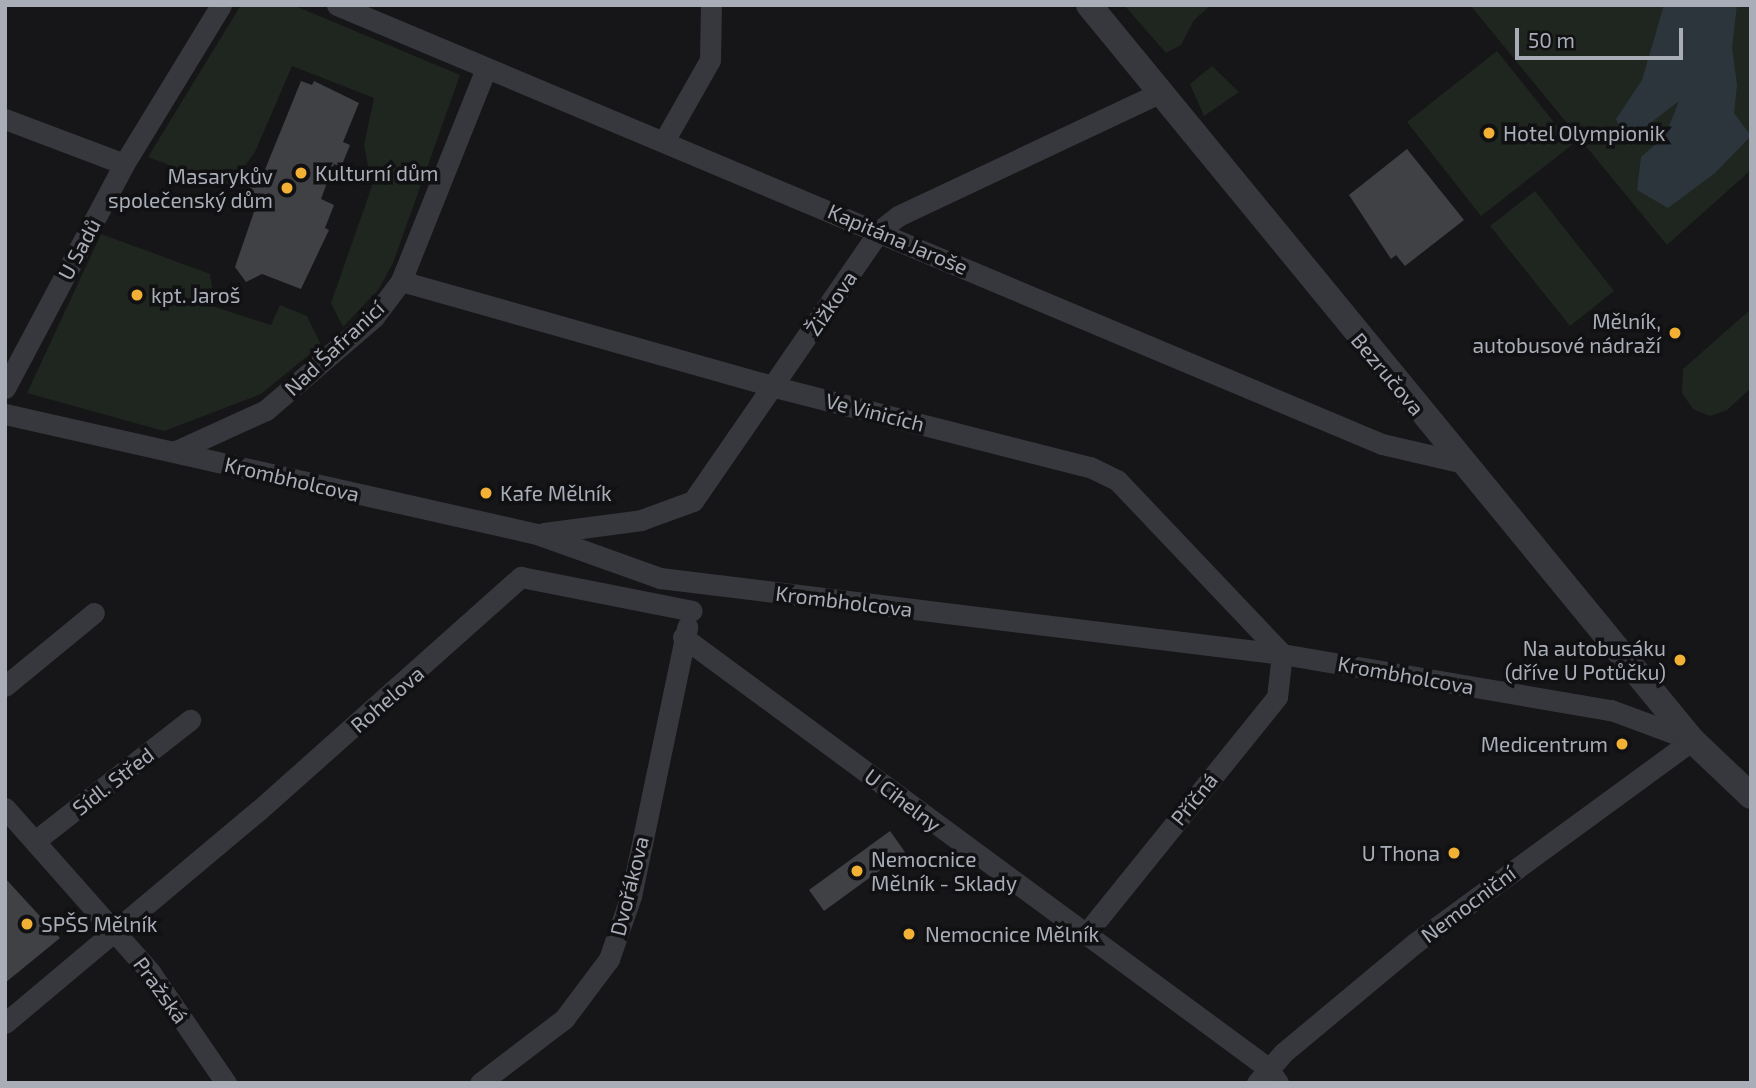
<!DOCTYPE html>
<meta charset="utf-8">
<style>
body{margin:0}
#map{position:relative;width:1756px;height:1088px;overflow:hidden;background:#161618;font-family:"Exo 2",sans-serif}
div>[style]{position:absolute}
.green>*{inset:0;background:#1e261f}
.water>*{inset:0;background:#2c353c}
.building>*{inset:0;background:#404145}
.minor>*{height:21px;margin:-10.5px;padding:0 10.5px;transform-origin:10.5px;border-radius:10.5px;background:#37383d}
.tertiary>*{height:26px;margin:-13px;padding:0 13px;transform-origin:13px;border-radius:13px;background:#37383d}
.dots>*{width:19px;height:19px;translate:-50% -50%;box-sizing:border-box;border:4px solid #111113;border-radius:50%}
span{translate:-50% -50%;white-space:nowrap;text-align:center;line-height:1.15;-webkit-text-stroke:7px #111113;paint-order:stroke}
.poi-label{font-size:21px;color:#a8adb8}
.left{translate:0 -50%;text-align:left}
.right{translate:-100% -50%;text-align:right}
.street-label{font-size:21px;color:#a8adb8}
.frame{position:absolute;inset:0;border:7px solid #a8adb8;pointer-events:none}
.scale{position:absolute;left:1515px;top:28px;width:168px;height:32px;box-sizing:border-box;border:4px solid #a8adb8;border-top:0;padding-left:9px;font-size:21px;line-height:24px;white-space:nowrap;color:#a8adb8;-webkit-text-stroke:5px #111113;paint-order:stroke}
</style>
<div id="map">
<div class="green">
<i style="clip-path:polygon(241px 5px,293px 5px,460px 75px,393px 263px,379px 289px,343px 327px,331px 303px,372px 186px,364px 145px,374px 98px,292px 66px,255px 152px,229px 188px,148px 157px)"></i>
<i style="clip-path:polygon(1124px 5px,1211px 5px,1194px 20px,1181px 45px,1166px 53px)"></i>
<i style="clip-path:polygon(1470px 5px,1751px 5px,1751px 170px,1667px 245px)"></i>
<i style="clip-path:polygon(1497px 51px,1572px 145px,1481px 216px,1407px 122px)"></i>
<i style="clip-path:polygon(1212px 66px,1239px 92px,1204px 116px,1190px 84px)"></i>
<i style="clip-path:polygon(1535px 191px,1614px 291px,1570px 326px,1490px 226px)"></i>
<i style="clip-path:polygon(101px 234px,210px 274px,215px 307px,271px 325px,280px 305px,307px 316px,321px 345px,261px 394px,164px 431px,27px 393px)"></i>
<i style="clip-path:polygon(1751px 309px,1751px 388px,1727px 410px,1710px 416px,1693px 409px,1682px 393px,1683px 369px)"></i>
</div>
<div class="water">
<i style="clip-path:polygon(1664px 5px,1737px 5px,1732px 47px,1737px 85px,1734px 113px,1751px 136px,1715px 173px,1668px 208px,1637px 190px,1641px 157px,1665px 136px,1679px 101px,1636px 134px,1621px 131px,1616px 119px,1642px 80px)"></i>
</div>
<div class="building">
<i style="clip-path:polygon(301px 81px,312px 85px,314px 81px,359px 103px,343px 142px,350px 145px,341px 167px,334px 164px,321px 199px,334px 205px,325px 228px,329px 230px,301px 289px,262px 274px,246px 282px,235px 267px,257px 203px,244px 198px,253px 173px,262px 177px)"></i>
<i style="clip-path:polygon(1407px 149px,1464px 220px,1405px 266px,1396px 255px,1391px 259px,1349px 195px)"></i>
<i style="clip-path:polygon(890px 831px,905px 852px,824px 911px,809px 890px)"></i>
<i style="clip-path:polygon(5px 878px,60px 938px,5px 983px)"></i>
</div>
<div class="minor">
<i style="left:337px;top:5px;width:1133px;rotate:22.79deg"></i>
<i style="left:1382px;top:444px;width:84px;rotate:13deg"></i>
<i style="left:5px;top:119px;width:127px;rotate:20.7deg"></i>
<i style="left:664px;top:141px;width:93px;rotate:-60.4deg"></i>
<i style="left:710px;top:60px;width:55px;rotate:-89deg"></i>
<i style="left:401px;top:281px;width:389px;rotate:15.8deg"></i>
<i style="left:775px;top:387px;width:325px;rotate:14.3deg"></i>
<i style="left:1090px;top:467px;width:30px;rotate:26deg"></i>
<i style="left:1117px;top:480px;width:240px;rotate:46.5deg"></i>
<i style="left:1282px;top:654px;width:43px;rotate:96.6deg"></i>
<i style="left:1277px;top:697px;width:306px;rotate:128.9deg"></i>
<i style="left:5px;top:388px;width:254px;rotate:-62deg"></i>
<i style="left:124px;top:164px;width:186px;rotate:-58.6deg"></i>
<i style="left:5px;top:414px;width:545px;rotate:12.71deg"></i>
<i style="left:537px;top:534px;width:131px;rotate:19.7deg"></i>
<i style="left:660px;top:578px;width:627px;rotate:6.97deg"></i>
<i style="left:1282px;top:654px;width:334px;rotate:9.7deg"></i>
<i style="left:1611px;top:710px;width:86px;rotate:20.3deg"></i>
<i style="left:183px;top:454px;width:8px;rotate:-157deg"></i>
<i style="left:176px;top:451px;width:99px;rotate:-24.5deg"></i>
<i style="left:266px;top:410px;width:143px;rotate:-40.7deg"></i>
<i style="left:374px;top:317px;width:45px;rotate:-53.1deg"></i>
<i style="left:401px;top:281px;width:229px;rotate:-68.2deg"></i>
<i style="left:544px;top:533px;width:98px;rotate:-7.6deg"></i>
<i style="left:641px;top:520px;width:55px;rotate:-20.1deg"></i>
<i style="left:693px;top:501px;width:328px;rotate:-55.4deg"></i>
<i style="left:879px;top:231px;width:24px;rotate:-38deg"></i>
<i style="left:898px;top:216px;width:291px;rotate:-25.2deg"></i>
<i style="left:683px;top:637px;width:727px;rotate:36.38deg"></i>
<i style="left:1268px;top:1068px;width:18px;rotate:56deg"></i>
<i style="left:5px;top:686px;width:115px;rotate:-39.4deg"></i>
<i style="left:5px;top:808px;width:219px;rotate:48.5deg"></i>
<i style="left:150px;top:972px;width:135px;rotate:55.6deg"></i>
<i style="left:35px;top:841px;width:197px;rotate:-38deg"></i>
<i style="left:5px;top:1023px;width:330px;rotate:-40deg"></i>
<i style="left:258px;top:811px;width:352px;rotate:-41.7deg"></i>
<i style="left:521px;top:577px;width:174px;rotate:11.2deg"></i>
<i style="left:480px;top:1083px;width:106px;rotate:-37.3deg"></i>
<i style="left:564px;top:1019px;width:75px;rotate:-53.1deg"></i>
<i style="left:609px;top:959px;width:67px;rotate:-70.8deg"></i>
<i style="left:631px;top:896px;width:275px;rotate:-78.2deg"></i>
<i style="left:1257px;top:1083px;width:40px;rotate:-49deg"></i>
<i style="left:1283px;top:1053px;width:172px;rotate:-39.8deg"></i>
<i style="left:1415px;top:943px;width:343px;rotate:-36.2deg"></i>
</div>
<div class="tertiary">
<i style="left:1089px;top:5px;width:951px;rotate:50.63deg"></i>
<i style="left:1692px;top:740px;width:81px;rotate:43.5deg"></i>
</div>
<div class="dots">
<i style="left:1489px;top:133px;background:#f2b134"></i>
<i style="left:301px;top:173px;background:#f2b134"></i>
<i style="left:287px;top:188px;background:#f2b134"></i>
<i style="left:137px;top:295px;background:#f2b134"></i>
<i style="left:1675px;top:333px;background:#f2b134"></i>
<i style="left:486px;top:493px;background:#f2b134"></i>
<i style="left:1680px;top:660px;background:#f2b134"></i>
<i style="left:1622px;top:744px;background:#f2b134"></i>
<i style="left:1454px;top:853px;background:#f2b134"></i>
<i style="left:857px;top:871px;background:#f2b134"></i>
<i style="left:27px;top:924px;background:#f2b134"></i>
<i style="left:909px;top:934px;background:#f2b134"></i>
</div>
<div class="poi-label">
<span class="left" style="left:1503px;top:133px">Hotel Olympionik</span>
<span class="left" style="left:315px;top:173px">Kulturní dům</span>
<span class="right" style="left:273px;top:188px">Masarykův<br>společenský dům</span>
<span class="left" style="left:151px;top:295px">kpt. Jaroš</span>
<span class="right" style="left:1661px;top:333px">Mělník,<br>autobusové nádraží</span>
<span class="left" style="left:500px;top:493px">Kafe Mělník</span>
<span class="right" style="left:1666px;top:660px">Na autobusáku<br>(dříve U Potůčku)</span>
<span class="right" style="left:1608px;top:744px">Medicentrum</span>
<span class="right" style="left:1440px;top:853px">U Thona</span>
<span class="left" style="left:871px;top:871px">Nemocnice<br>Mělník - Sklady</span>
<span class="left" style="left:41px;top:924px">SPŠS Mělník</span>
<span class="left" style="left:925px;top:934px">Nemocnice Mělník</span>
</div>
<div class="street-label">
<span style="left:898px;top:239px;rotate:23deg">Kapitána Jaroše</span>
<span style="left:79px;top:249px;rotate:-62deg">U Sadů</span>
<span style="left:831px;top:303px;rotate:-56deg">Žižkova</span>
<span style="left:334px;top:348px;rotate:-43deg">Nad Šafranicí</span>
<span style="left:1388px;top:374px;rotate:50deg">Bezručova</span>
<span style="left:875px;top:412px;rotate:14deg">Ve Vinicích</span>
<span style="left:292px;top:479px;rotate:13deg">Krombholcova</span>
<span style="left:844px;top:601px;rotate:7deg">Krombholcova</span>
<span style="left:1406px;top:675px;rotate:10deg">Krombholcova</span>
<span style="left:387px;top:699px;rotate:-41deg">Rohelova</span>
<span style="left:113px;top:781px;rotate:-38deg">Sídl. Střed</span>
<span style="left:1194px;top:799px;rotate:-51deg">Příčná</span>
<span style="left:903px;top:800px;rotate:37deg">U Cihelny</span>
<span style="left:629px;top:886px;rotate:-76deg">Dvořákova</span>
<span style="left:1468px;top:904px;rotate:-37deg">Nemocniční</span>
<span style="left:161px;top:990px;rotate:54deg">Pražská</span>
</div>
<div class="frame"></div>
<div class="scale">50 m</div>
</div>
